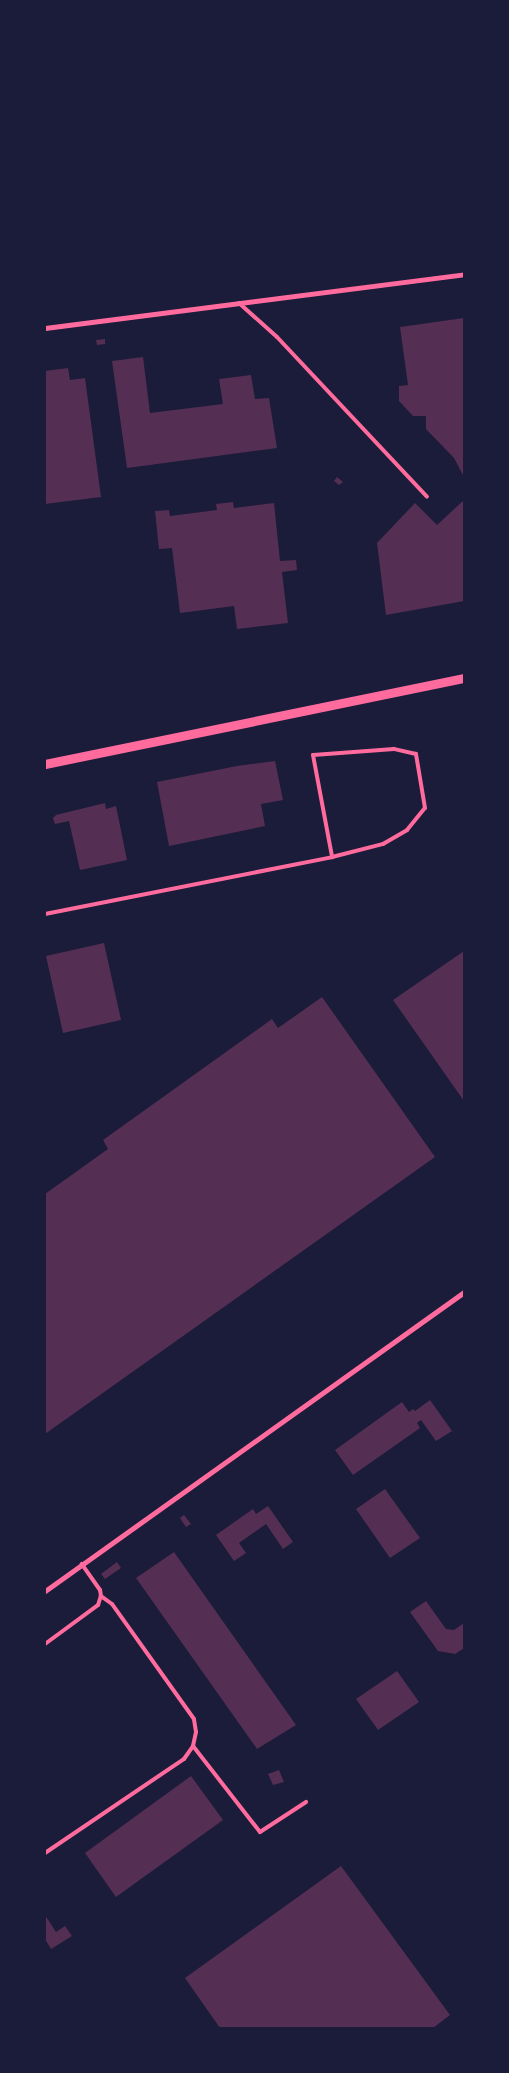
<!DOCTYPE html>
<style>
body{margin:0}
#map{position:relative;width:509px;height:2073px;overflow:hidden;background:#1b1b3a;font-family:"Fira Sans",sans-serif}
div>[style]{position:absolute}
.building>*{inset:0;background:#542f53}
.service>*{height:4px;margin:-2px;padding:0 2px;transform-origin:2px;border-radius:2px;background:#ff6b9d}
.minor>*{height:5px;margin:-2.5px;padding:0 2.5px;transform-origin:2.5px;border-radius:2.5px;background:#ff6b9d}
.tertiary>*{height:9px;margin:-4.5px;padding:0 4.5px;transform-origin:4.5px;border-radius:4.5px;background:#ff6b9d}
span{translate:-50% -50%;white-space:nowrap;text-align:center;line-height:1.15;-webkit-text-stroke:5px #1b1b3a;paint-order:stroke}
.frame{position:absolute;inset:0;border:46px solid #1b1b3a;pointer-events:none}
</style>
<div id="map">
<div class="building">
<i style="clip-path:polygon(464px 318px,464px 477px,454px 458px,426px 429px,426px 416px,413px 416px,399px 401px,399px 386px,408px 385px,400px 327px)"></i>
<i style="clip-path:polygon(105px 339px,105px 344px,97px 345px,96px 340px)"></i>
<i style="clip-path:polygon(143px 357px,150px 413px,223px 404px,219px 379px,251px 375px,255px 399px,269px 398px,277px 448px,127px 468px,112px 361px)"></i>
<i style="clip-path:polygon(68px 368px,70px 380px,85px 378px,101px 497px,45px 504px,45px 371px)"></i>
<i style="clip-path:polygon(337px 477px,343px 482px,339px 485px,334px 481px)"></i>
<i style="clip-path:polygon(464px 500px,464px 601px,386px 615px,377px 543px,415px 503px,437px 525px)"></i>
<i style="clip-path:polygon(233px 502px,234px 508px,274px 503px,280px 561px,296px 560px,297px 570px,282px 572px,288px 623px,237px 629px,234px 606px,180px 613px,172px 548px,159px 549px,155px 511px,169px 510px,170px 516px,217px 510px,216px 504px)"></i>
<i style="clip-path:polygon(275px 761px,283px 800px,261px 804px,265px 826px,169px 846px,157px 782px,237px 766px)"></i>
<i style="clip-path:polygon(105px 803px,106px 809px,116px 806px,127px 860px,80px 870px,69px 821px,55px 824px,53px 818px,56px 815px)"></i>
<i style="clip-path:polygon(104px 943px,121px 1020px,63px 1033px,46px 956px)"></i>
<i style="clip-path:polygon(464px 951px,464px 1101px,393px 1000px)"></i>
<i style="clip-path:polygon(322px 997px,435px 1157px,45px 1434px,45px 1194px,108px 1149px,103px 1140px,272px 1019px,278px 1028px)"></i>
<i style="clip-path:polygon(430px 1400px,452px 1431px,436px 1441px,421px 1420px,417px 1423px,420px 1428px,353px 1475px,335px 1450px,402px 1402px,409px 1412px,413px 1409px,415px 1411px)"></i>
<i style="clip-path:polygon(385px 1489px,420px 1538px,390px 1558px,356px 1509px)"></i>
<i style="clip-path:polygon(268px 1506px,293px 1542px,283px 1549px,266px 1524px,239px 1543px,246px 1553px,234px 1561px,216px 1535px,253px 1509px,256px 1514px)"></i>
<i style="clip-path:polygon(184px 1515px,191px 1524px,186px 1527px,180px 1518px)"></i>
<i style="clip-path:polygon(174px 1552px,296px 1725px,257px 1749px,136px 1578px)"></i>
<i style="clip-path:polygon(117px 1562px,121px 1568px,105px 1579px,101px 1574px)"></i>
<i style="clip-path:polygon(426px 1601px,446px 1629px,454px 1630px,464px 1623px,464px 1648px,455px 1654px,438px 1651px,410px 1612px)"></i>
<i style="clip-path:polygon(397px 1671px,419px 1702px,378px 1730px,356px 1699px)"></i>
<i style="clip-path:polygon(279px 1770px,284px 1782px,273px 1785px,268px 1774px)"></i>
<i style="clip-path:polygon(191px 1776px,223px 1820px,116px 1897px,85px 1853px)"></i>
<i style="clip-path:polygon(341px 1866px,450px 2015px,433px 2028px,220px 2028px,185px 1978px)"></i>
<i style="clip-path:polygon(45px 1915px,56px 1932px,65px 1926px,72px 1936px,51px 1949px,45px 1939px)"></i>
</div>
<div class="service">
<i style="left:239px;top:303px;width:51px;rotate:41.8deg"></i>
<i style="left:277px;top:337px;width:219px;rotate:46.8deg"></i>
<i style="left:45px;top:914px;width:293px;rotate:-11.2deg"></i>
<i style="left:332px;top:857px;width:53px;rotate:-14.3deg"></i>
<i style="left:383px;top:844px;width:28px;rotate:-30deg"></i>
<i style="left:407px;top:830px;width:28px;rotate:-51deg"></i>
<i style="left:425px;top:808px;width:55px;rotate:-99.5deg"></i>
<i style="left:416px;top:754px;width:23px;rotate:-167deg"></i>
<i style="left:394px;top:749px;width:81px;rotate:175.8deg"></i>
<i style="left:313px;top:755px;width:104px;rotate:79.4deg"></i>
<i style="left:45px;top:1644px;width:66px;rotate:-36.3deg"></i>
<i style="left:98px;top:1605px;width:9px;rotate:-72deg"></i>
<i style="left:101px;top:1596px;width:6px;rotate:-99deg"></i>
<i style="left:100px;top:1590px;width:32px;rotate:-125deg"></i>
<i style="left:193px;top:1746px;width:109px;rotate:52.1deg"></i>
<i style="left:260px;top:1832px;width:55px;rotate:-33.1deg"></i>
<i style="left:45px;top:1853px;width:168px;rotate:-34.1deg"></i>
<i style="left:184px;top:1759px;width:16px;rotate:-55deg"></i>
<i style="left:193px;top:1746px;width:14px;rotate:-78deg"></i>
<i style="left:196px;top:1732px;width:13px;rotate:-99deg"></i>
<i style="left:194px;top:1719px;width:141px;rotate:-125.5deg"></i>
<i style="left:112px;top:1604px;width:14px;rotate:-144deg"></i>
</div>
<div class="minor">
<i style="left:45px;top:328px;width:422px;rotate:-7.3deg"></i>
<i style="left:45px;top:1591px;width:515px;rotate:-35.51deg"></i>
</div>
<div class="tertiary">
<i style="left:45px;top:764px;width:428px;rotate:-11.6deg"></i>
</div>
<div class="frame"></div>
</div>
